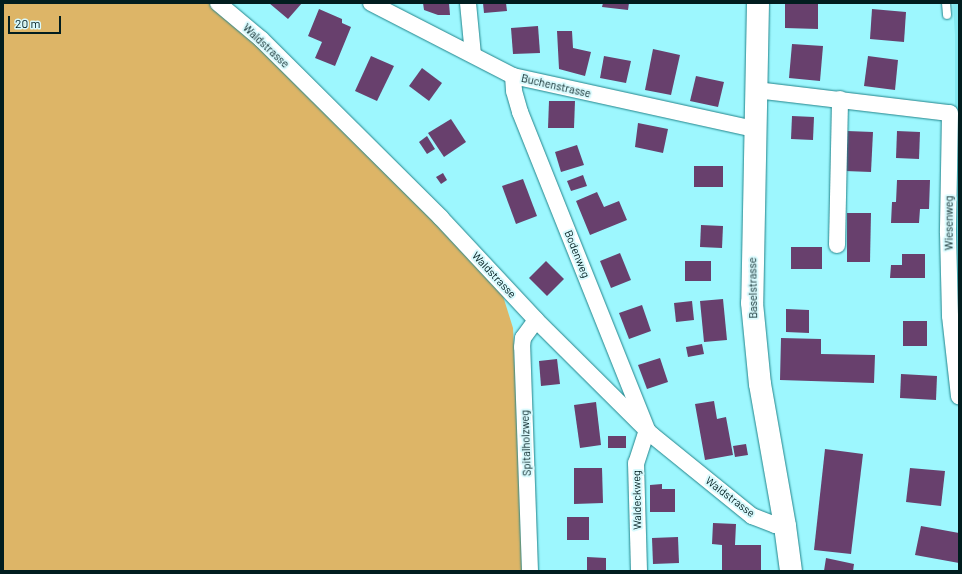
<!DOCTYPE html>
<style>
body{margin:0}
#map{position:relative;width:962px;height:574px;overflow:hidden;background:#9df7fe;font-family:Barlow,sans-serif}
div>[style]{position:absolute}
.built>*{inset:0;background:#84eaf2}
.green>*{inset:0;background:#ddb567}
.building>*{inset:0;background:#68406d}
.roads{filter:drop-shadow(0 0 1px #22848b) drop-shadow(0 0 1px #22848b)}
.lane>*{height:8px;margin:-4px;padding:0 4px;transform-origin:4px;border-radius:4px;background:#fff}
.street>*{height:16px;margin:-8px;padding:0 8px;transform-origin:8px;border-radius:8px;background:#fff}
.secondary>*{height:22px;margin:-11px;padding:0 11px;transform-origin:11px;border-radius:11px;background:#fff}
span{translate:-50% -50%;white-space:nowrap;text-align:center;line-height:1.15;-webkit-text-stroke:4px #d9fafd;paint-order:stroke}
.street-label{font-size:11px;color:#011d1f}
.frame{position:absolute;inset:0;border:4px solid #011d1f;pointer-events:none}
.scale{position:absolute;left:8px;top:16px;width:53px;height:18px;box-sizing:border-box;border:2px solid #011d1f;border-top:0;padding-left:5px;font-size:12px;line-height:14px;white-space:nowrap;color:#011d1f;-webkit-text-stroke:3px #d9fafd;paint-order:stroke}
</style>
<div id="map">
<div class="built">
<i style="clip-path:polygon(953px 3px,959px 3px,959px 349px,952px 231px,955px 99px,955px 35px)"></i>
</div>
<div class="green">
<i style="clip-path:polygon(3px 3px,218px 3px,441px 218px,503px 296px,513px 328px,525px 571px,3px 571px)"></i>
</div>
<div class="building">
<i style="clip-path:polygon(269px 3px,302px 3px,288px 19px)"></i>
<i style="clip-path:polygon(423px 3px,449px 3px,450px 15px,438px 15px,424px 10px)"></i>
<i style="clip-path:polygon(483px 3px,506px 3px,507px 11px,484px 13px)"></i>
<i style="clip-path:polygon(603px 3px,629px 3px,628px 10px,602px 7px)"></i>
<i style="clip-path:polygon(785px 3px,818px 3px,818px 29px,785px 28px)"></i>
<i style="clip-path:polygon(319px 9px,342px 19px,342px 23px,351px 27px,335px 66px,315px 58px,322px 42px,308px 36px)"></i>
<i style="clip-path:polygon(872px 9px,906px 12px,904px 42px,870px 39px)"></i>
<i style="clip-path:polygon(538px 26px,540px 53px,513px 54px,511px 28px)"></i>
<i style="clip-path:polygon(557px 31px,572px 31px,573px 48px,591px 52px,585px 76px,559px 69px)"></i>
<i style="clip-path:polygon(792px 44px,823px 46px,820px 81px,789px 78px)"></i>
<i style="clip-path:polygon(653px 49px,680px 55px,671px 95px,645px 90px)"></i>
<i style="clip-path:polygon(371px 56px,394px 66px,377px 101px,355px 91px)"></i>
<i style="clip-path:polygon(604px 56px,631px 61px,626px 83px,600px 78px)"></i>
<i style="clip-path:polygon(868px 56px,898px 60px,895px 90px,864px 86px)"></i>
<i style="clip-path:polygon(422px 68px,442px 83px,429px 101px,409px 86px)"></i>
<i style="clip-path:polygon(696px 76px,724px 82px,718px 107px,690px 101px)"></i>
<i style="clip-path:polygon(549px 101px,575px 101px,574px 128px,548px 128px)"></i>
<i style="clip-path:polygon(792px 116px,814px 117px,813px 140px,791px 139px)"></i>
<i style="clip-path:polygon(451px 119px,466px 142px,444px 157px,428px 133px)"></i>
<i style="clip-path:polygon(638px 123px,668px 129px,663px 153px,635px 147px)"></i>
<i style="clip-path:polygon(847px 131px,873px 132px,871px 172px,845px 171px)"></i>
<i style="clip-path:polygon(897px 131px,920px 132px,919px 159px,896px 158px)"></i>
<i style="clip-path:polygon(427px 136px,435px 149px,427px 154px,419px 142px)"></i>
<i style="clip-path:polygon(577px 145px,584px 165px,561px 172px,555px 152px)"></i>
<i style="clip-path:polygon(694px 166px,723px 166px,723px 187px,694px 187px)"></i>
<i style="clip-path:polygon(443px 173px,447px 180px,441px 184px,436px 177px)"></i>
<i style="clip-path:polygon(583px 175px,587px 186px,571px 191px,567px 181px)"></i>
<i style="clip-path:polygon(523px 179px,537px 216px,516px 224px,502px 186px)"></i>
<i style="clip-path:polygon(897px 180px,930px 180px,929px 209px,920px 209px,919px 223px,891px 223px,892px 202px,896px 202px)"></i>
<i style="clip-path:polygon(597px 192px,604px 207px,619px 201px,627px 220px,590px 235px,576px 201px)"></i>
<i style="clip-path:polygon(847px 213px,871px 213px,870px 262px,847px 262px)"></i>
<i style="clip-path:polygon(701px 225px,723px 226px,722px 248px,700px 247px)"></i>
<i style="clip-path:polygon(791px 247px,822px 247px,822px 269px,791px 269px)"></i>
<i style="clip-path:polygon(620px 253px,631px 280px,611px 288px,600px 261px)"></i>
<i style="clip-path:polygon(902px 254px,925px 254px,925px 278px,890px 278px,891px 265px,902px 265px)"></i>
<i style="clip-path:polygon(546px 261px,564px 279px,547px 296px,529px 278px)"></i>
<i style="clip-path:polygon(685px 261px,711px 261px,711px 281px,685px 281px)"></i>
<i style="clip-path:polygon(723px 299px,727px 340px,704px 342px,700px 301px)"></i>
<i style="clip-path:polygon(692px 301px,694px 320px,676px 322px,674px 303px)"></i>
<i style="clip-path:polygon(642px 305px,651px 331px,629px 339px,619px 313px)"></i>
<i style="clip-path:polygon(786px 309px,809px 310px,809px 333px,786px 332px)"></i>
<i style="clip-path:polygon(903px 321px,927px 321px,927px 346px,903px 346px)"></i>
<i style="clip-path:polygon(781px 338px,821px 339px,821px 354px,875px 355px,874px 383px,780px 380px)"></i>
<i style="clip-path:polygon(702px 344px,704px 354px,688px 357px,686px 347px)"></i>
<i style="clip-path:polygon(660px 358px,668px 382px,647px 389px,638px 365px)"></i>
<i style="clip-path:polygon(557px 359px,560px 384px,541px 386px,539px 361px)"></i>
<i style="clip-path:polygon(901px 374px,937px 376px,936px 400px,900px 398px)"></i>
<i style="clip-path:polygon(714px 401px,717px 419px,726px 417px,733px 455px,705px 460px,695px 404px)"></i>
<i style="clip-path:polygon(596px 402px,601px 445px,580px 448px,574px 405px)"></i>
<i style="clip-path:polygon(608px 436px,626px 436px,626px 448px,608px 448px)"></i>
<i style="clip-path:polygon(746px 444px,748px 455px,735px 457px,733px 446px)"></i>
<i style="clip-path:polygon(825px 449px,863px 454px,851px 554px,814px 550px)"></i>
<i style="clip-path:polygon(574px 468px,602px 468px,603px 503px,574px 504px)"></i>
<i style="clip-path:polygon(910px 468px,945px 471px,941px 506px,906px 502px)"></i>
<i style="clip-path:polygon(662px 484px,662px 489px,675px 489px,675px 512px,650px 512px,650px 485px)"></i>
<i style="clip-path:polygon(567px 517px,589px 517px,589px 540px,567px 540px)"></i>
<i style="clip-path:polygon(713px 523px,736px 524px,735px 545px,761px 545px,761px 571px,722px 571px,722px 545px,712px 544px)"></i>
<i style="clip-path:polygon(921px 526px,959px 533px,959px 563px,915px 555px)"></i>
<i style="clip-path:polygon(678px 537px,679px 563px,653px 564px,652px 538px)"></i>
<i style="clip-path:polygon(587px 557px,606px 558px,606px 571px,587px 571px)"></i>
<i style="clip-path:polygon(826px 558px,854px 564px,853px 571px,824px 571px)"></i>
</div>
<div class="roads">
<div class="lane">
<i style="left:946px;top:3px;width:12px;rotate:85deg"></i>
</div>
<div class="street">
<i style="left:218px;top:3px;width:56px;rotate:39.9deg"></i>
<i style="left:261px;top:39px;width:254px;rotate:44.8deg"></i>
<i style="left:441px;top:218px;width:139px;rotate:47deg"></i>
<i style="left:536px;top:320px;width:163px;rotate:44.8deg"></i>
<i style="left:652px;top:435px;width:129px;rotate:39deg"></i>
<i style="left:752px;top:516px;width:25px;rotate:21deg"></i>
<i style="left:775px;top:525px;width:10px;rotate:6deg"></i>
<i style="left:371px;top:3px;width:160px;rotate:27.2deg"></i>
<i style="left:513px;top:76px;width:248px;rotate:12.4deg"></i>
<i style="left:468px;top:3px;width:52px;rotate:84.5deg"></i>
<i style="left:513px;top:76px;width:15px;rotate:86deg"></i>
<i style="left:514px;top:91px;width:22px;rotate:74deg"></i>
<i style="left:520px;top:112px;width:342px;rotate:68.2deg"></i>
<i style="left:647px;top:430px;width:35px;rotate:108deg"></i>
<i style="left:636px;top:463px;width:108px;rotate:88.4deg"></i>
<i style="left:756px;top:90px;width:195px;rotate:6.8deg"></i>
<i style="left:950px;top:113px;width:120px;rotate:91deg"></i>
<i style="left:948px;top:233px;width:83px;rotate:88.6deg"></i>
<i style="left:950px;top:316px;width:81px;rotate:83.6deg"></i>
<i style="left:837px;top:245px;width:146px;rotate:-88.8deg"></i>
<i style="left:530px;top:571px;width:224px;rotate:-92deg"></i>
<i style="left:522px;top:347px;width:9px;rotate:-84deg"></i>
<i style="left:523px;top:338px;width:22px;rotate:-54deg"></i>
</div>
<div class="secondary">
<i style="left:758px;top:3px;width:300px;rotate:91.1deg"></i>
<i style="left:752px;top:303px;width:81px;rotate:84.4deg"></i>
<i style="left:760px;top:384px;width:144px;rotate:80deg"></i>
<i style="left:785px;top:526px;width:45px;rotate:82.4deg"></i>
</div>
</div>
<div class="street-label">
<span style="left:266px;top:46px;rotate:43deg">Waldstrasse</span>
<span style="left:556px;top:86px;rotate:13deg">Buchenstrasse</span>
<span style="left:949px;top:223px;rotate:-90deg">Wiesenweg</span>
<span style="left:577px;top:254px;rotate:68deg">Bodenweg</span>
<span style="left:494px;top:275px;rotate:47deg">Waldstrasse</span>
<span style="left:753px;top:288px;rotate:-91deg">Baselstrasse</span>
<span style="left:526px;top:443px;rotate:-92deg">Spitalholzweg</span>
<span style="left:730px;top:497px;rotate:37deg">Waldstrasse</span>
<span style="left:637px;top:500px;rotate:-91deg">Waldeckweg</span>
</div>
<div class="frame"></div>
<div class="scale">20 m</div>
</div>
